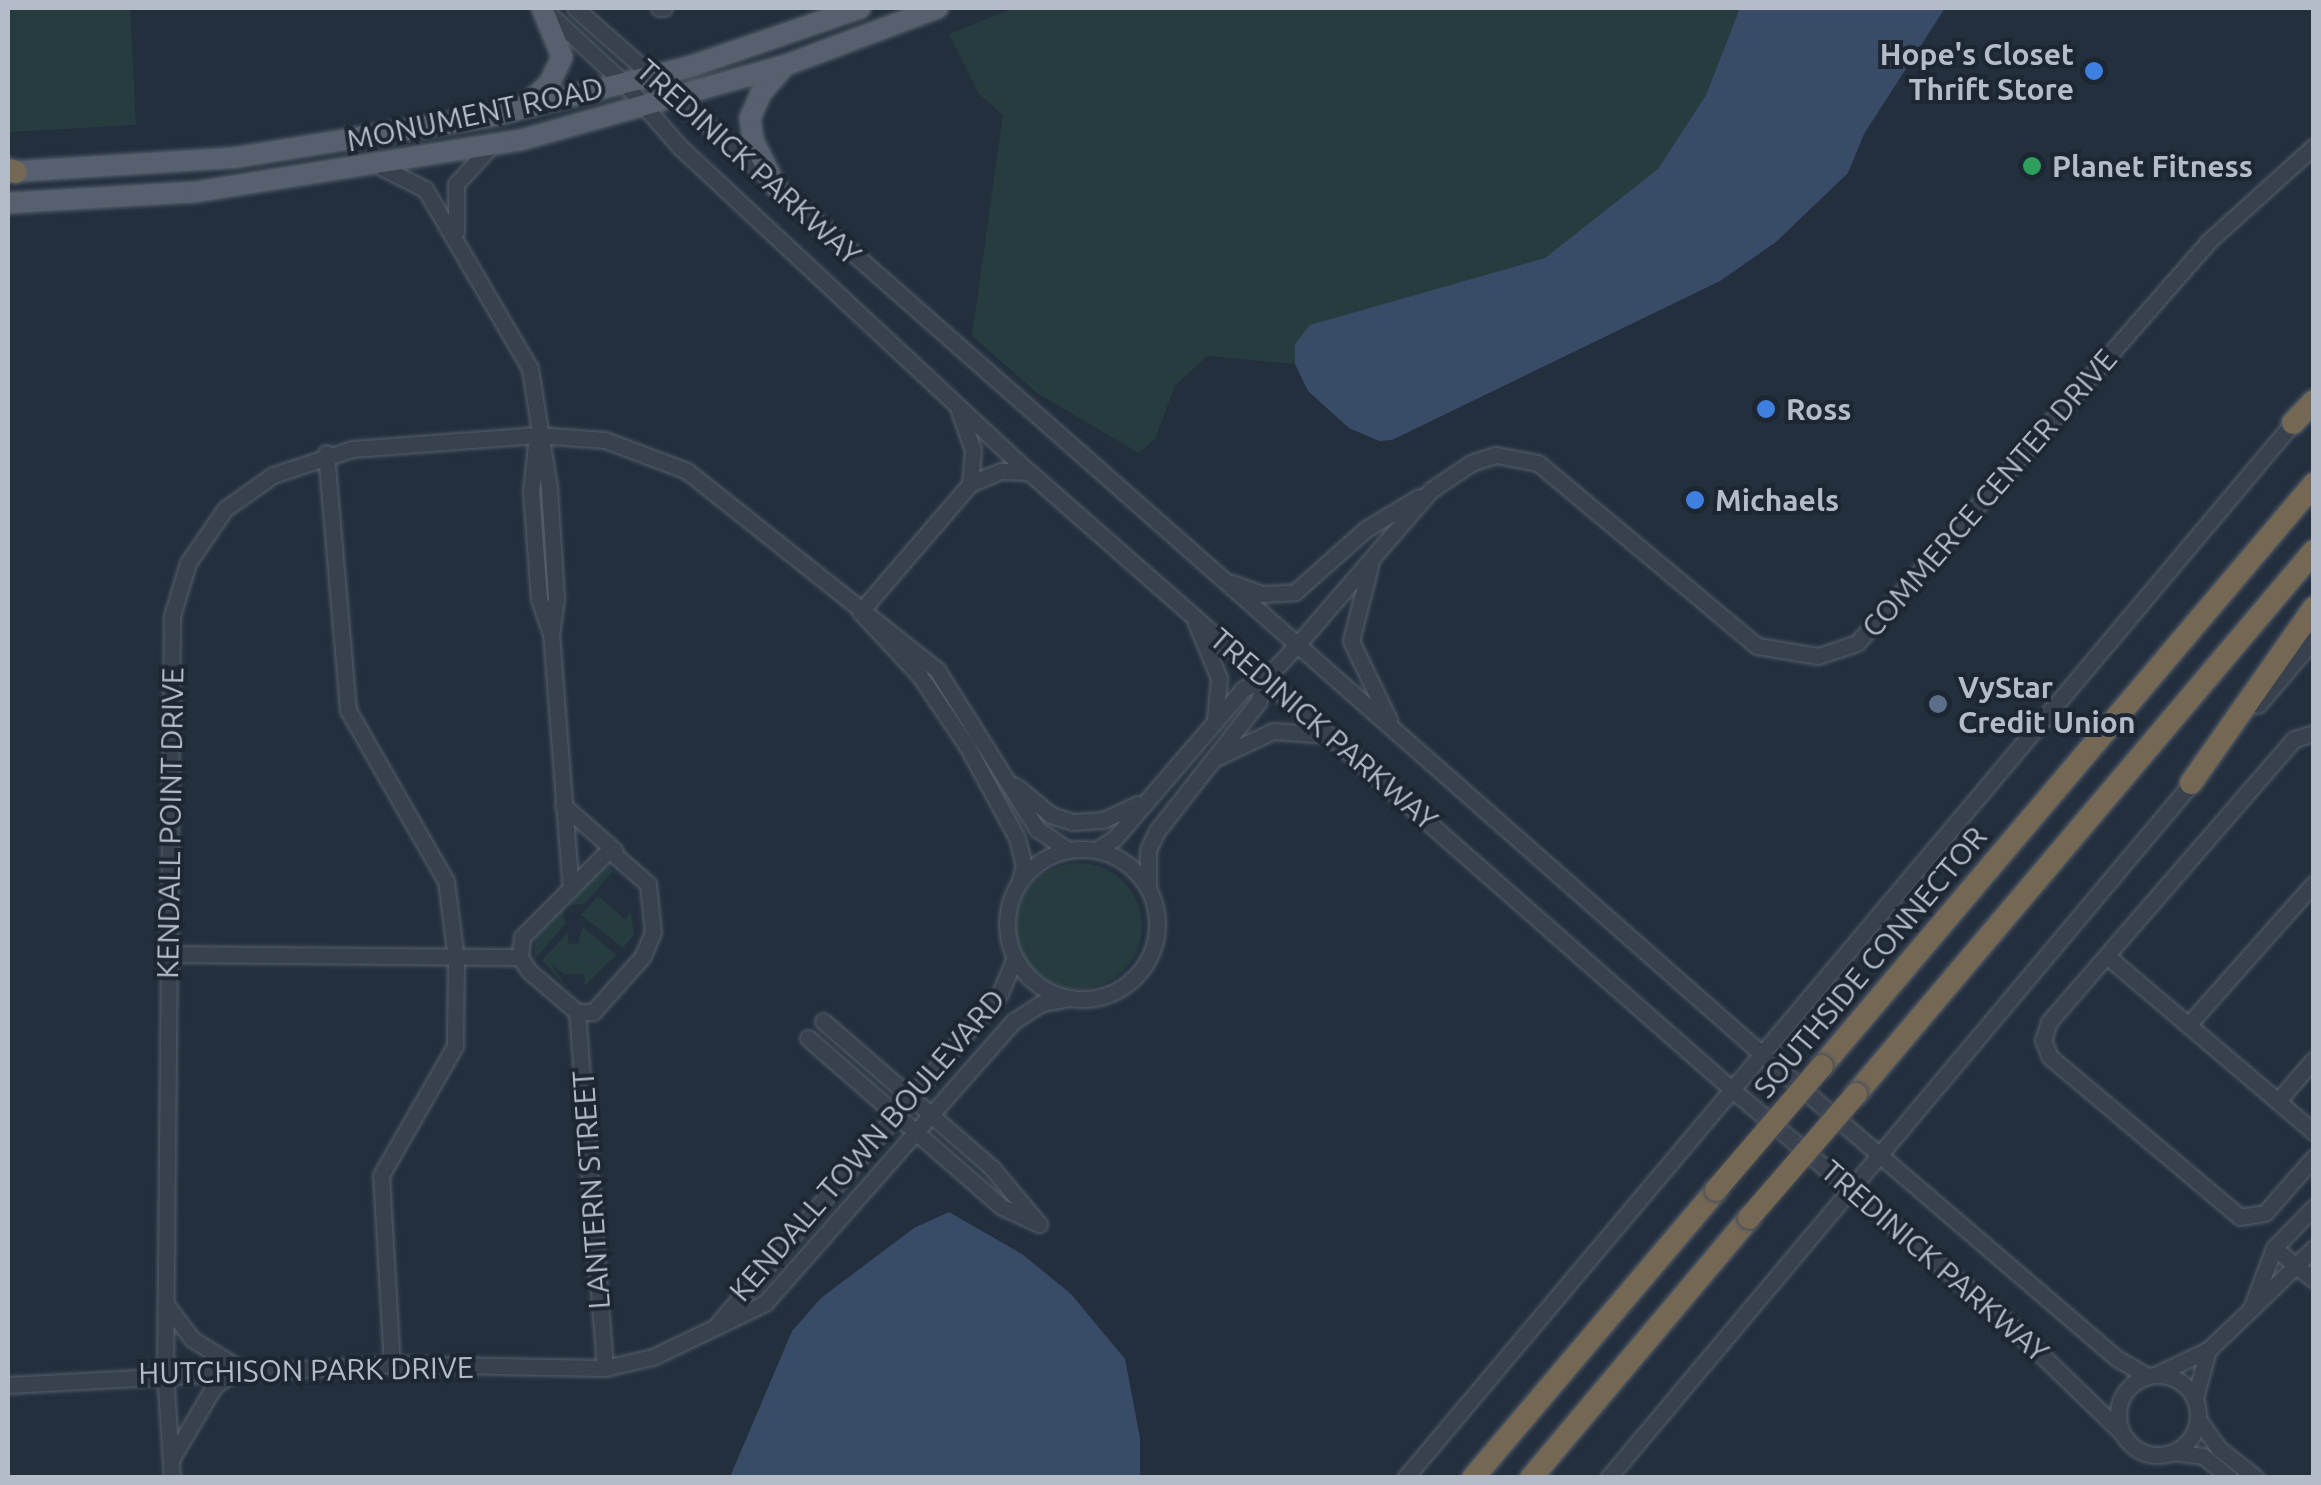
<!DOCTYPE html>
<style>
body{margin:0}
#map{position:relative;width:2321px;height:1485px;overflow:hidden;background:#242f3e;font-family:Ubuntu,sans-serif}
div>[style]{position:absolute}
.green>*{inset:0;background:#263c3f}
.round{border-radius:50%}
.water>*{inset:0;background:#394c67}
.roads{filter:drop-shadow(0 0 2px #565f6c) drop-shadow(0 0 2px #565f6c)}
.minor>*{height:15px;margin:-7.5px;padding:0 7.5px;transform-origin:7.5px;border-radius:7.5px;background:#38414e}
.minor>.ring{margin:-7.5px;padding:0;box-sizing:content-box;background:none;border:15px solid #38414e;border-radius:50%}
.major>*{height:20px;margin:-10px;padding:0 10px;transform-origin:10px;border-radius:10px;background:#56606e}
.highway>*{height:22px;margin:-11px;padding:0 11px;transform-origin:11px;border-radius:11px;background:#746855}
.bridges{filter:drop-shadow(0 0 2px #434c59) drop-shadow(0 0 2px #434c59)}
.highway-bridge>*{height:22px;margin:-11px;padding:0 11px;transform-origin:11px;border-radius:11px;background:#746855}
.dots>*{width:28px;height:28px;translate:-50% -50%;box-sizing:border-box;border:5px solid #1d2633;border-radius:50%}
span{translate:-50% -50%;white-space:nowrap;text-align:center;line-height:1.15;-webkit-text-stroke:8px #1d2633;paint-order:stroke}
.poi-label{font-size:30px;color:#b4bcc9;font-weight:700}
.right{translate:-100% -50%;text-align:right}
.left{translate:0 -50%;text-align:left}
.street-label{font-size:30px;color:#b4bcc9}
.frame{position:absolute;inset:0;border:10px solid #b4bcc9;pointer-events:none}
</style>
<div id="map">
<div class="green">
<i style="clip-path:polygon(8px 8px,130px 8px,136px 125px,8px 132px)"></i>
<i style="clip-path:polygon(1014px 8px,1740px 8px,1706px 95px,1658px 169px,1602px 218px,1545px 258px,1295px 344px,1295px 364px,1207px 356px,1175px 386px,1155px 439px,1139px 453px,1037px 393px,972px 336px,1003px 115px,979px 94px,949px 34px)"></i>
<i class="round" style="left:1016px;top:863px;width:126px;height:126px"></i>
<i style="clip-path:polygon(603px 865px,614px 870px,584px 904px,569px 905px)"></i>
<i style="clip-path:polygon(598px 896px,625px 919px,631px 912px,634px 935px,623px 948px,581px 915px)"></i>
<i style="clip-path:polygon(562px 908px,566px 923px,534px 960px,535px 937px)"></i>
<i style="clip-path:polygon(583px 927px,616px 955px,585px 986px,584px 974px,564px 974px,551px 964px,567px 988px,542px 960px,568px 932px,568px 944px,578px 943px)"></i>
</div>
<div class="water">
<i style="clip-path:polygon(1740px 8px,1945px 8px,1864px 134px,1848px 173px,1776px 242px,1720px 281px,1392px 440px,1379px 441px,1349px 428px,1308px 391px,1295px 364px,1295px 344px,1310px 325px,1545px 258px,1658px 169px,1706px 95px)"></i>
<i style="clip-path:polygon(949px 1212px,1022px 1254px,1071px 1294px,1125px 1359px,1140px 1438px,1140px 1477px,730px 1477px,792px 1331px,821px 1298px,914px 1228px)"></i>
</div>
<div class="roads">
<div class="minor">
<i style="left:575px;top:8px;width:1585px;rotate:41.39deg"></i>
<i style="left:1764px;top:1056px;width:466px;rotate:40.6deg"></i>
<i style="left:2118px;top:1359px;width:34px;rotate:30deg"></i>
<i style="left:659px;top:8px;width:5px"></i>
<i style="left:545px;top:10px;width:109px;rotate:42.8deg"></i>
<i style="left:625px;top:84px;width:84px;rotate:48.9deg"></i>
<i style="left:680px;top:147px;width:477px;rotate:43deg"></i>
<i style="left:1029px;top:472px;width:940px;rotate:41.29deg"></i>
<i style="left:1735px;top:1092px;width:348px;rotate:40.1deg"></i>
<i style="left:2001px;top:1316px;width:168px;rotate:44deg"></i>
<i style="left:381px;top:167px;width:49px;rotate:26.6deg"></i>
<i style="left:425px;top:189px;width:208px;rotate:59.7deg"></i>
<i style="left:530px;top:369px;width:120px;rotate:80.9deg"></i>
<i style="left:549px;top:487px;width:112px;rotate:86.4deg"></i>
<i style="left:556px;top:599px;width:34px;rotate:98deg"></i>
<i style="left:456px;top:232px;width:48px;rotate:-90deg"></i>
<i style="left:456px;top:184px;width:52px;rotate:-47.4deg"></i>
<i style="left:959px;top:411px;width:41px;rotate:70.3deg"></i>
<i style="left:973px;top:450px;width:34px;rotate:95deg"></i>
<i style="left:537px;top:435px;width:56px;rotate:96.1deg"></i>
<i style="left:531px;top:491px;width:108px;rotate:85.8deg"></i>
<i style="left:539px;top:599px;width:36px;rotate:71deg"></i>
<i style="left:551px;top:633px;width:250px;rotate:85.6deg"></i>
<i style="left:326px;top:453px;width:258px;rotate:85.1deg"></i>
<i style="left:348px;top:710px;width:197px;rotate:60.2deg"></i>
<i style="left:446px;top:881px;width:79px;rotate:82.7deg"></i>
<i style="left:456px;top:959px;width:87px;rotate:90.7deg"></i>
<i style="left:455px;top:1046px;width:149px;rotate:119.8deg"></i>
<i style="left:381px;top:1175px;width:189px;rotate:86.7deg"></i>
<i style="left:1370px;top:566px;width:77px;rotate:104.2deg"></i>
<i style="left:1351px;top:641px;width:88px;rotate:64.3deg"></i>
<i style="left:1232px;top:583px;width:32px;rotate:20deg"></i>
<i style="left:1262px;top:594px;width:33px;rotate:-3deg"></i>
<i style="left:1295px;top:592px;width:95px;rotate:-41.6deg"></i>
<i style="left:1366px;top:529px;width:62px;rotate:-31.1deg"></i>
<i style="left:860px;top:612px;width:169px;rotate:-49.3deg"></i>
<i style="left:970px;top:484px;width:34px;rotate:-23deg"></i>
<i style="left:1001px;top:471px;width:28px;rotate:2deg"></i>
<i style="left:863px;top:615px;width:83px;rotate:46.9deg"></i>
<i style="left:920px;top:676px;width:84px;rotate:56.1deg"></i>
<i style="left:967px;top:746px;width:105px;rotate:61.5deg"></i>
<i style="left:1017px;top:838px;width:29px;rotate:76deg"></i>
<i style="left:1024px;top:866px;width:15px;rotate:106deg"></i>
<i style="left:1196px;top:623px;width:60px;rotate:67.3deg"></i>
<i style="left:1219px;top:678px;width:41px;rotate:95.6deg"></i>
<i style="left:2258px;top:705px;width:87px;rotate:-49.7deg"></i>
<i style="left:2314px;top:733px;width:21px;rotate:163deg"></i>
<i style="left:2294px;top:739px;width:374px;rotate:130.9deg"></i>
<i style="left:2049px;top:1022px;width:19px;rotate:108deg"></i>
<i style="left:2043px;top:1040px;width:18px;rotate:68deg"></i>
<i style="left:2050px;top:1057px;width:248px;rotate:40.1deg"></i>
<i style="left:2240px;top:1217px;width:25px;rotate:-9deg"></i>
<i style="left:2265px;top:1213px;width:74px;rotate:-48.8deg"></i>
<i style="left:1218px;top:757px;width:61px;rotate:-25.3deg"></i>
<i style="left:1273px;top:731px;width:55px;rotate:4.2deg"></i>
<i style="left:1016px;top:786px;width:45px;rotate:39.6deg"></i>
<i style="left:1051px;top:815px;width:23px;rotate:18deg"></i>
<i style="left:1073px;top:822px;width:30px;rotate:-4deg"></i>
<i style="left:1103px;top:820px;width:38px;rotate:-25deg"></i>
<i style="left:563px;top:805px;width:69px;rotate:41.5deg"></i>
<i class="ring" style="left:1007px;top:849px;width:135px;height:135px"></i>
<i style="left:609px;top:850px;width:52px;rotate:41.1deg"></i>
<i style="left:648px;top:884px;width:48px;rotate:84.1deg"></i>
<i style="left:653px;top:932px;width:26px;rotate:113deg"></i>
<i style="left:643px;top:956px;width:75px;rotate:131.8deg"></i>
<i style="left:593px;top:1012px;width:16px;rotate:180deg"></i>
<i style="left:577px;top:1012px;width:63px;rotate:-139.5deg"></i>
<i style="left:529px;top:971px;width:17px;rotate:-123deg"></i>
<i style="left:520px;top:957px;width:20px;rotate:-84deg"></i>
<i style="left:522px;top:937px;width:123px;rotate:-45deg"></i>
<i style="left:1096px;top:850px;width:22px;rotate:-32deg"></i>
<i style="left:1115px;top:838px;width:196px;rotate:-49.3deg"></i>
<i style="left:1243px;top:689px;width:25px;rotate:-26deg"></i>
<i style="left:1266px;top:678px;width:45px;rotate:-46.8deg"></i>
<i style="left:1297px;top:645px;width:205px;rotate:-49.2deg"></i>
<i style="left:1431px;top:490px;width:48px;rotate:-34deg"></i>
<i style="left:1471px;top:463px;width:26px;rotate:-18deg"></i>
<i style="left:1496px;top:455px;width:43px;rotate:10.8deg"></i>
<i style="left:1538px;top:463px;width:285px;rotate:39.9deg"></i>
<i style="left:1757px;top:646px;width:62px;rotate:9.3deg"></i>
<i style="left:1818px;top:656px;width:41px;rotate:-18.4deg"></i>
<i style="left:1857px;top:643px;width:534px;rotate:-48.79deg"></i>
<i style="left:2209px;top:241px;width:142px;rotate:-42.1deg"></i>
<i style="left:1148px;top:886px;width:36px;rotate:-90deg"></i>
<i style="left:1148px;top:850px;width:21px;rotate:-65deg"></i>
<i style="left:1157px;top:831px;width:164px;rotate:-51.9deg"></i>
<i style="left:1258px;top:702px;width:25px;rotate:-72deg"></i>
<i style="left:169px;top:954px;width:351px;rotate:0.5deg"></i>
<i style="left:2107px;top:956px;width:272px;rotate:40.4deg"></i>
<i style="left:577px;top:1012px;width:357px;rotate:85.5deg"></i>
<i style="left:823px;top:1021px;width:224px;rotate:41deg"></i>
<i style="left:992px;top:1168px;width:72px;rotate:50.1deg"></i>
<i style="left:2188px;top:1025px;width:190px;rotate:-48.4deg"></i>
<i style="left:808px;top:1038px;width:257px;rotate:41.1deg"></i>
<i style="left:1002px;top:1207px;width:41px;rotate:24.7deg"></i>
<i style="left:2278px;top:1101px;width:55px;rotate:-49.4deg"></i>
<i style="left:2314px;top:1207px;width:57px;rotate:134.3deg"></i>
<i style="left:2274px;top:1248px;width:65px;rotate:110.7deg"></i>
<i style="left:2251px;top:1309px;width:88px;rotate:-44.1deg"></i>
<i style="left:2274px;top:1248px;width:51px;rotate:38.7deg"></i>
<i style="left:168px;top:1307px;width:40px;rotate:53deg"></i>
<i style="left:192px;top:1339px;width:57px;rotate:32deg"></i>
<i style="left:240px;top:1369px;width:30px;rotate:147deg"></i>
<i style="left:215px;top:1385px;width:85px;rotate:120.5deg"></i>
<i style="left:715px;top:1327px;width:439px;rotate:-49.5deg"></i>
<i style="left:1000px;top:993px;width:38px;rotate:-67deg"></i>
<i style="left:2157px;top:1374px;width:56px;rotate:-25.2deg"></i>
<i style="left:2208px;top:1350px;width:59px;rotate:-43.6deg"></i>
<i class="ring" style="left:2118px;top:1375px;width:65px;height:65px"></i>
<i style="left:8px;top:1385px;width:385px;rotate:-3.1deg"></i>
<i style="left:392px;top:1364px;width:213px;rotate:1.1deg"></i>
<i style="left:605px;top:1368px;width:49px;rotate:-12.9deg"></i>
<i style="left:653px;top:1357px;width:124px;rotate:-25.7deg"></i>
<i style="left:765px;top:1303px;width:376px;rotate:-48.6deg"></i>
<i style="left:1014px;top:1021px;width:33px;rotate:-33deg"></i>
<i style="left:1042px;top:1003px;width:29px;rotate:-10deg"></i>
<i style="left:2195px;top:1398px;width:50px;rotate:-74.8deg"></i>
<i style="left:2198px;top:1419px;width:35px;rotate:55deg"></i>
<i style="left:2218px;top:1448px;width:48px;rotate:38.3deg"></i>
<i style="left:2173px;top:1452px;width:30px;rotate:8deg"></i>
<i style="left:2203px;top:1456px;width:35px;rotate:39deg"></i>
<i style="left:172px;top:1478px;width:106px;rotate:-93.8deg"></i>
<i style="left:165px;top:1372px;width:756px;rotate:-89.47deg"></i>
<i style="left:172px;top:616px;width:55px;rotate:-73.2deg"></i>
<i style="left:188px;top:563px;width:65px;rotate:-55.6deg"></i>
<i style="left:225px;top:509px;width:59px;rotate:-35.3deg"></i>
<i style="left:273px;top:475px;width:83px;rotate:-18.2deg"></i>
<i style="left:352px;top:449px;width:186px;rotate:-4.3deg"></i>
<i style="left:537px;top:435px;width:68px;rotate:4.2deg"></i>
<i style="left:605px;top:440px;width:88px;rotate:20.7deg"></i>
<i style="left:687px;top:471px;width:320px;rotate:38.5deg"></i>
<i style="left:937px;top:670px;width:188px;rotate:57.8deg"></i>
<i style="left:1037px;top:829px;width:37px;rotate:34deg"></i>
<i style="left:1405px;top:1478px;width:1385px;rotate:-49.92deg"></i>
<i style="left:1608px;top:1478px;width:913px;rotate:-49.98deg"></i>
</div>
<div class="major">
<i style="left:524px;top:107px;width:34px;rotate:-43deg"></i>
<i style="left:549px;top:84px;width:30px;rotate:-64deg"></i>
<i style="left:562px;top:57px;width:53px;rotate:-112.2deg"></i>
<i style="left:8px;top:172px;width:225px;rotate:-3.6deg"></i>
<i style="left:233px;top:158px;width:262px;rotate:-9.2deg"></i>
<i style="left:492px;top:116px;width:203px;rotate:-14deg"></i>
<i style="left:689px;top:67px;width:181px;rotate:-19deg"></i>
<i style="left:776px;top:187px;width:52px;rotate:-116.1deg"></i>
<i style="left:753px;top:140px;width:22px;rotate:-98deg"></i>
<i style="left:750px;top:118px;width:27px;rotate:-66deg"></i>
<i style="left:761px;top:93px;width:35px;rotate:-49deg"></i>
<i style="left:8px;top:203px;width:187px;rotate:-3.4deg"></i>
<i style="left:195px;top:192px;width:330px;rotate:-9.1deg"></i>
<i style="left:521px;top:140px;width:275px;rotate:-15.8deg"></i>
<i style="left:786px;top:65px;width:162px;rotate:-20.6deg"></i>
</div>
<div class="highway">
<i style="left:8px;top:170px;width:8px;rotate:14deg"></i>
<i style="left:2293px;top:423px;width:30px;rotate:-46deg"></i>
<i style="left:2191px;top:783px;width:214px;rotate:-54.9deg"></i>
<i style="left:1822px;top:1066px;width:762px;rotate:-49.79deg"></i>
<i style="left:1856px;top:1094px;width:710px;rotate:-49.85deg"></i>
<i style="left:1473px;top:1478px;width:377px;rotate:-49.8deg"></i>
<i style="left:1531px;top:1478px;width:339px;rotate:-50deg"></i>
</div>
</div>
<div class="bridges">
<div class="highway-bridge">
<i style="left:1716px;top:1190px;width:163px;rotate:-49.5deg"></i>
<i style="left:1749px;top:1218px;width:164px;rotate:-49.2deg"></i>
</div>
</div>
<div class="dots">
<i style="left:2094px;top:71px;background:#3f7fe0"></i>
<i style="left:2032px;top:166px;background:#2e9e5b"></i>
<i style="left:1766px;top:409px;background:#3f7fe0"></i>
<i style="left:1695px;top:500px;background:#3f7fe0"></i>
<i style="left:1938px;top:704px;background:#5c6f8a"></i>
</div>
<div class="poi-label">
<span class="right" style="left:2074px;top:71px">Hope's Closet<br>Thrift Store</span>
<span class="left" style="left:2052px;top:166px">Planet Fitness</span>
<span class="left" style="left:1786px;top:409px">Ross</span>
<span class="left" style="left:1715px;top:500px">Michaels</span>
<span class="left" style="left:1958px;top:704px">VyStar<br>Credit Union</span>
</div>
<div class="street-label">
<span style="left:475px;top:114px;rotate:-12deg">MONUMENT ROAD</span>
<span style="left:749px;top:162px;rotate:42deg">TREDINICK PARKWAY</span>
<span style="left:1989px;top:493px;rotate:-49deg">COMMERCE CENTER DRIVE</span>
<span style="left:1324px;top:729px;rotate:41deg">TREDINICK PARKWAY</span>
<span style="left:170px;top:823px;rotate:-89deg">KENDALL POINT DRIVE</span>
<span style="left:1870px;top:962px;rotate:-50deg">SOUTHSIDE CONNECTOR</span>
<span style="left:867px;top:1145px;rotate:-49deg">KENDALL TOWN BOULEVARD</span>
<span style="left:591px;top:1190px;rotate:-94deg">LANTERN STREET</span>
<span style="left:1935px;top:1261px;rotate:41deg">TREDINICK PARKWAY</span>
<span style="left:306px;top:1370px;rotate:-1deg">HUTCHISON PARK DRIVE</span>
</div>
<div class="frame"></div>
</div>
